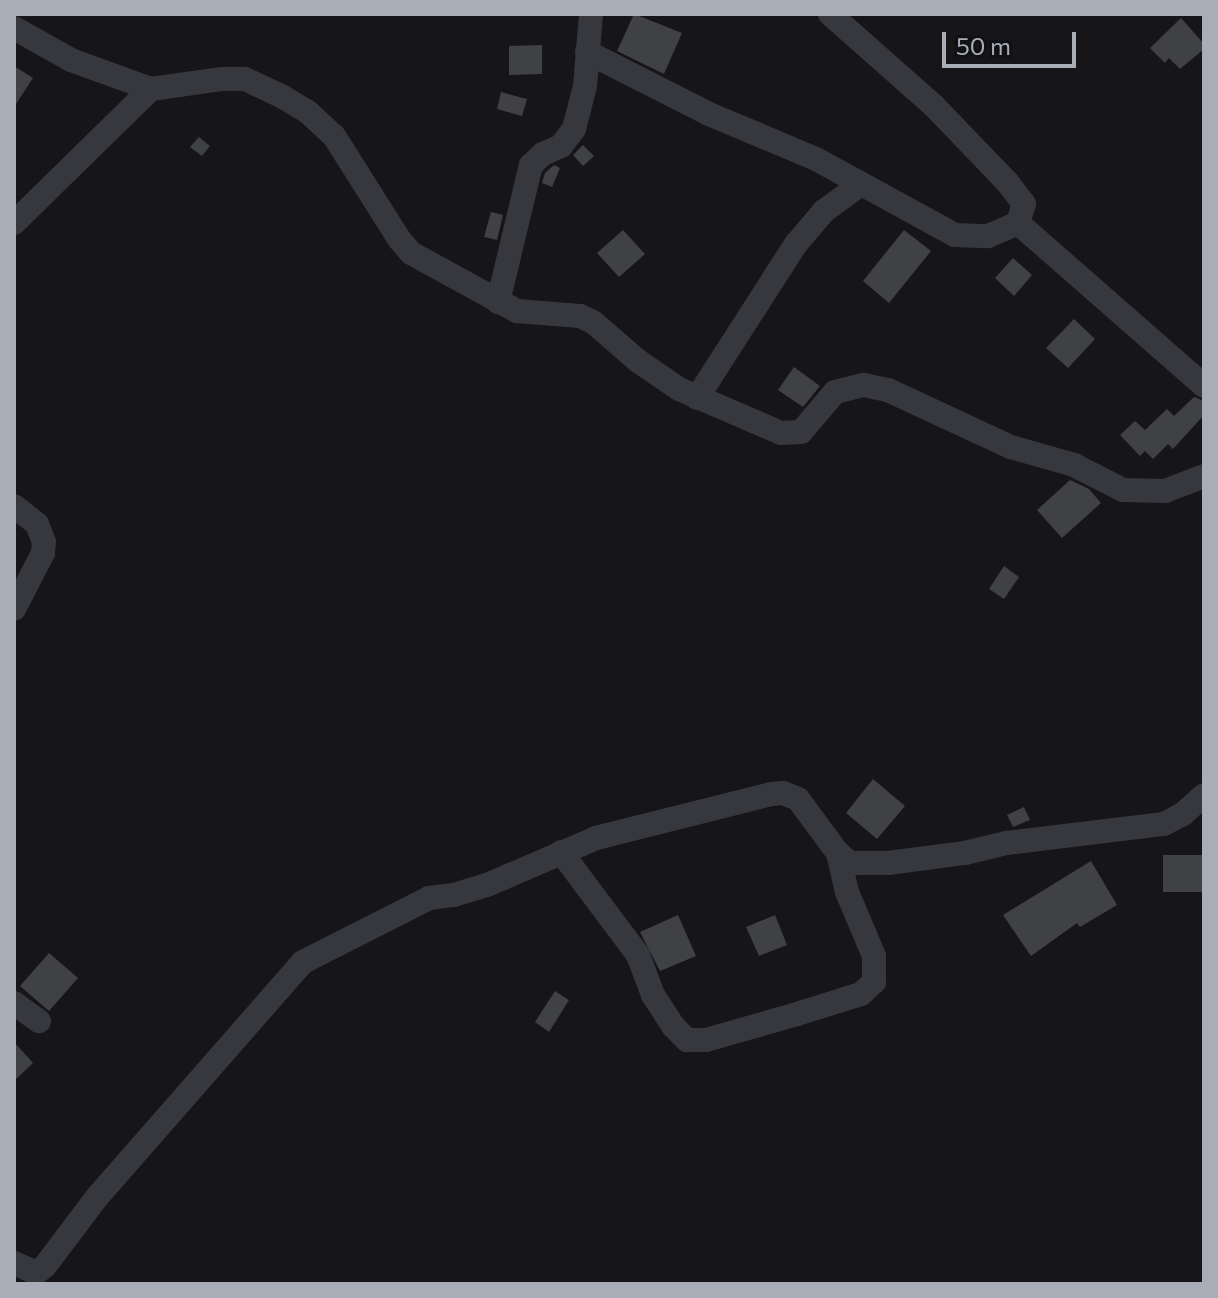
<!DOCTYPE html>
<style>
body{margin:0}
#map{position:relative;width:1218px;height:1298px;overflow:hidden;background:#161618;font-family:Commissioner,sans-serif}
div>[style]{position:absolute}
.building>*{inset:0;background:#404145}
.minor>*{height:24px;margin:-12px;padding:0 12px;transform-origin:12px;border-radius:12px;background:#37383d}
span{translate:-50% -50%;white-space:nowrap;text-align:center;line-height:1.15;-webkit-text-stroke:8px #111113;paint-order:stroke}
.frame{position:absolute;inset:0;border:16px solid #a8adb8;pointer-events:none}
.scale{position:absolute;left:942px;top:32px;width:134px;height:36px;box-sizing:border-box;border:4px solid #a8adb8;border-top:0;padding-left:10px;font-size:24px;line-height:28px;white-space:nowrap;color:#a8adb8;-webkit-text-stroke:6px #111113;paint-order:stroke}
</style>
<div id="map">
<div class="building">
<i style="clip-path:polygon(634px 14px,682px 33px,664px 74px,617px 51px)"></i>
<i style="clip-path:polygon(1181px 18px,1204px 44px,1204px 49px,1180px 69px,1169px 58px,1165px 63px,1150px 48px)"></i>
<i style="clip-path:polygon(542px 45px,542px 74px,509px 75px,509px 46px)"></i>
<i style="clip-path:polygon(14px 66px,33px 78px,14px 107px)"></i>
<i style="clip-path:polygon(501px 92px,527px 99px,522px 116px,497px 109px)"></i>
<i style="clip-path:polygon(199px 137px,210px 146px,202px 156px,190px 147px)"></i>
<i style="clip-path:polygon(583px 145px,594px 156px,583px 166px,573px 155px)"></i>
<i style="clip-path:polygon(554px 165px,560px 168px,552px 187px,542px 183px,545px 173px)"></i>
<i style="clip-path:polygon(491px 212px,503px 215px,497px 240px,484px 237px)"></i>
<i style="clip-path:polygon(623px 230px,645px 254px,619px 277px,597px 253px)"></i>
<i style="clip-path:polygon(904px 230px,931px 251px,889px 303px,863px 281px)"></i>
<i style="clip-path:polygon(1013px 258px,1032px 275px,1014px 296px,995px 278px)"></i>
<i style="clip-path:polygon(1074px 319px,1095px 339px,1068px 368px,1046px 348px)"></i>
<i style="clip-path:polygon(794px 367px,820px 386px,803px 407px,778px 390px)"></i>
<i style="clip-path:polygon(1194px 397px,1204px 401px,1204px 415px,1173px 449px,1168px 444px,1153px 459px,1145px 451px,1140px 456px,1120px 435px,1135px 421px,1145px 430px,1167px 409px,1174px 416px)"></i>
<i style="clip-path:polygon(1070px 480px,1089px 489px,1101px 503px,1062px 538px,1037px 510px)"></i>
<i style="clip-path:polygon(1004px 566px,1019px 577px,1004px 599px,989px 589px)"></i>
<i style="clip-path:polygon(873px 779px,905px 806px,877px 839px,846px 813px)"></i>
<i style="clip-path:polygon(1024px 807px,1030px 820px,1013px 827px,1007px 815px)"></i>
<i style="clip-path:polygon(1163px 855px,1204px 855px,1204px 892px,1163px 892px)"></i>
<i style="clip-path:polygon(1091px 861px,1117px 905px,1080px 927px,1077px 923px,1031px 956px,1003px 915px)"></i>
<i style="clip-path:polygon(678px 915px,696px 956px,660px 971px,640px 932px)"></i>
<i style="clip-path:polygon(775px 915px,787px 945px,759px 956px,746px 927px)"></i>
<i style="clip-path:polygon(49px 953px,78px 978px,49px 1011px,20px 986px)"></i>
<i style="clip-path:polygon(555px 991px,569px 1000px,549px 1032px,535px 1022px)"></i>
<i style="clip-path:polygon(14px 1042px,33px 1063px,14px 1081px)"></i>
</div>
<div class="minor">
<i style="left:830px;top:14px;width:139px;rotate:41.5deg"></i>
<i style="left:934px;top:106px;width:107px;rotate:46.1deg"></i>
<i style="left:1008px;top:183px;width:26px;rotate:53deg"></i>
<i style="left:1024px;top:204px;width:20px;rotate:108deg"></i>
<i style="left:1018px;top:223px;width:247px;rotate:41.2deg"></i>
<i style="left:14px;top:28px;width:65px;rotate:29.3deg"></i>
<i style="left:71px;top:60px;width:85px;rotate:19.9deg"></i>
<i style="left:151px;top:89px;width:72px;rotate:-8deg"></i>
<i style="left:222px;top:79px;width:23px"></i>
<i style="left:245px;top:79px;width:42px;rotate:25.3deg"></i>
<i style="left:283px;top:97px;width:29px;rotate:31deg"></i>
<i style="left:308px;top:112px;width:35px;rotate:43deg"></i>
<i style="left:334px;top:136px;width:122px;rotate:57.7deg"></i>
<i style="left:399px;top:239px;width:18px;rotate:49deg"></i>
<i style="left:411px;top:253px;width:121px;rotate:28.7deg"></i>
<i style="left:517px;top:311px;width:63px;rotate:4.5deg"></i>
<i style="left:580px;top:316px;width:14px;rotate:25deg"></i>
<i style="left:593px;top:322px;width:60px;rotate:40.9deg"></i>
<i style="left:638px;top:361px;width:50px;rotate:34.3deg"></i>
<i style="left:679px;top:389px;width:111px;rotate:23.3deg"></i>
<i style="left:781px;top:433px;width:20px;rotate:-3deg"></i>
<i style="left:801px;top:432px;width:52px;rotate:-49.6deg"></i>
<i style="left:835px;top:392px;width:30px;rotate:-14deg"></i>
<i style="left:864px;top:385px;width:25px;rotate:12deg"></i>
<i style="left:888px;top:390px;width:136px;rotate:24.9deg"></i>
<i style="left:1011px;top:447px;width:66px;rotate:15.9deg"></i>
<i style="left:1074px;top:465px;width:55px;rotate:27deg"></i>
<i style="left:1123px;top:490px;width:42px;rotate:1.4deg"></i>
<i style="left:1165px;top:491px;width:42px;rotate:-21deg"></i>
<i style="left:587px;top:52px;width:137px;rotate:26.9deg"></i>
<i style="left:709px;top:114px;width:116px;rotate:22.8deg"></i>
<i style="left:816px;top:159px;width:158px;rotate:28.7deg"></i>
<i style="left:955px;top:235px;width:33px;rotate:2deg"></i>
<i style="left:988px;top:236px;width:33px;rotate:-23deg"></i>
<i style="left:14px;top:223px;width:192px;rotate:-44.4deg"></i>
<i style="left:498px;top:302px;width:141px;rotate:-76.5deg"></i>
<i style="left:531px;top:165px;width:16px;rotate:-43deg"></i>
<i style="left:543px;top:154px;width:20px;rotate:-24deg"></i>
<i style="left:561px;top:146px;width:21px;rotate:-53deg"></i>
<i style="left:574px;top:129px;width:44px;rotate:-75.7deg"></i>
<i style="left:585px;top:86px;width:72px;rotate:-85.2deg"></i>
<i style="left:697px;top:398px;width:183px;rotate:-57.3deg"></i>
<i style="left:796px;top:244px;width:43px;rotate:-49.7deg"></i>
<i style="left:824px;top:211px;width:46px;rotate:-36.1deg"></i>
<i style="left:14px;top:506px;width:29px;rotate:38deg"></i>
<i style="left:37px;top:524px;width:19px;rotate:69deg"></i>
<i style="left:44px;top:542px;width:11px;rotate:95deg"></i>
<i style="left:43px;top:553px;width:63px;rotate:117.4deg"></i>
<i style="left:561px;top:852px;width:129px;rotate:53.2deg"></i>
<i style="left:638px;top:955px;width:43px;rotate:69.4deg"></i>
<i style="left:653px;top:995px;width:37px;rotate:57deg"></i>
<i style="left:673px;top:1026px;width:20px;rotate:45deg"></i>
<i style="left:687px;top:1040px;width:19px"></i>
<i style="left:706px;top:1040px;width:95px;rotate:-15.9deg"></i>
<i style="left:797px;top:1014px;width:67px;rotate:-17.4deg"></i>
<i style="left:861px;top:994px;width:18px;rotate:-43deg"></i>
<i style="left:874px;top:982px;width:26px;rotate:-90deg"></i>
<i style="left:874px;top:956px;width:69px;rotate:-112.9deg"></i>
<i style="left:847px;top:892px;width:40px;rotate:-103deg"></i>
<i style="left:14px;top:1003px;width:31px;rotate:36deg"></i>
<i style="left:14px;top:1263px;width:24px;rotate:24deg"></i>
<i style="left:36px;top:1273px;width:11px;rotate:-38deg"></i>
<i style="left:45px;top:1266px;width:88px;rotate:-52.9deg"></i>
<i style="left:98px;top:1196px;width:311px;rotate:-48.8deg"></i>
<i style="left:303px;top:962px;width:141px;rotate:-26.9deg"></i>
<i style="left:429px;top:898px;width:25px;rotate:-7deg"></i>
<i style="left:454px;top:895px;width:34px;rotate:-17deg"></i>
<i style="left:487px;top:885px;width:119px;rotate:-23.3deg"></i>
<i style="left:596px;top:838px;width:180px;rotate:-14.1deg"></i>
<i style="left:771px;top:794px;width:12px;rotate:-5deg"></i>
<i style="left:783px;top:793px;width:16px;rotate:22deg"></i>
<i style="left:798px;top:799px;width:67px;rotate:53.5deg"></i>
<i style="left:838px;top:853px;width:16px;rotate:40deg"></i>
<i style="left:850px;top:863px;width:38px"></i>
<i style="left:888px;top:863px;width:78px;rotate:-7.4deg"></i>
<i style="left:965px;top:853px;width:42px;rotate:-13.7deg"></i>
<i style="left:1006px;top:843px;width:159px;rotate:-6.9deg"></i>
<i style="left:1164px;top:824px;width:21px;rotate:-28deg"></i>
<i style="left:1183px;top:814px;width:28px;rotate:-42deg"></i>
</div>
<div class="frame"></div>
<div class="scale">50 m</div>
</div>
